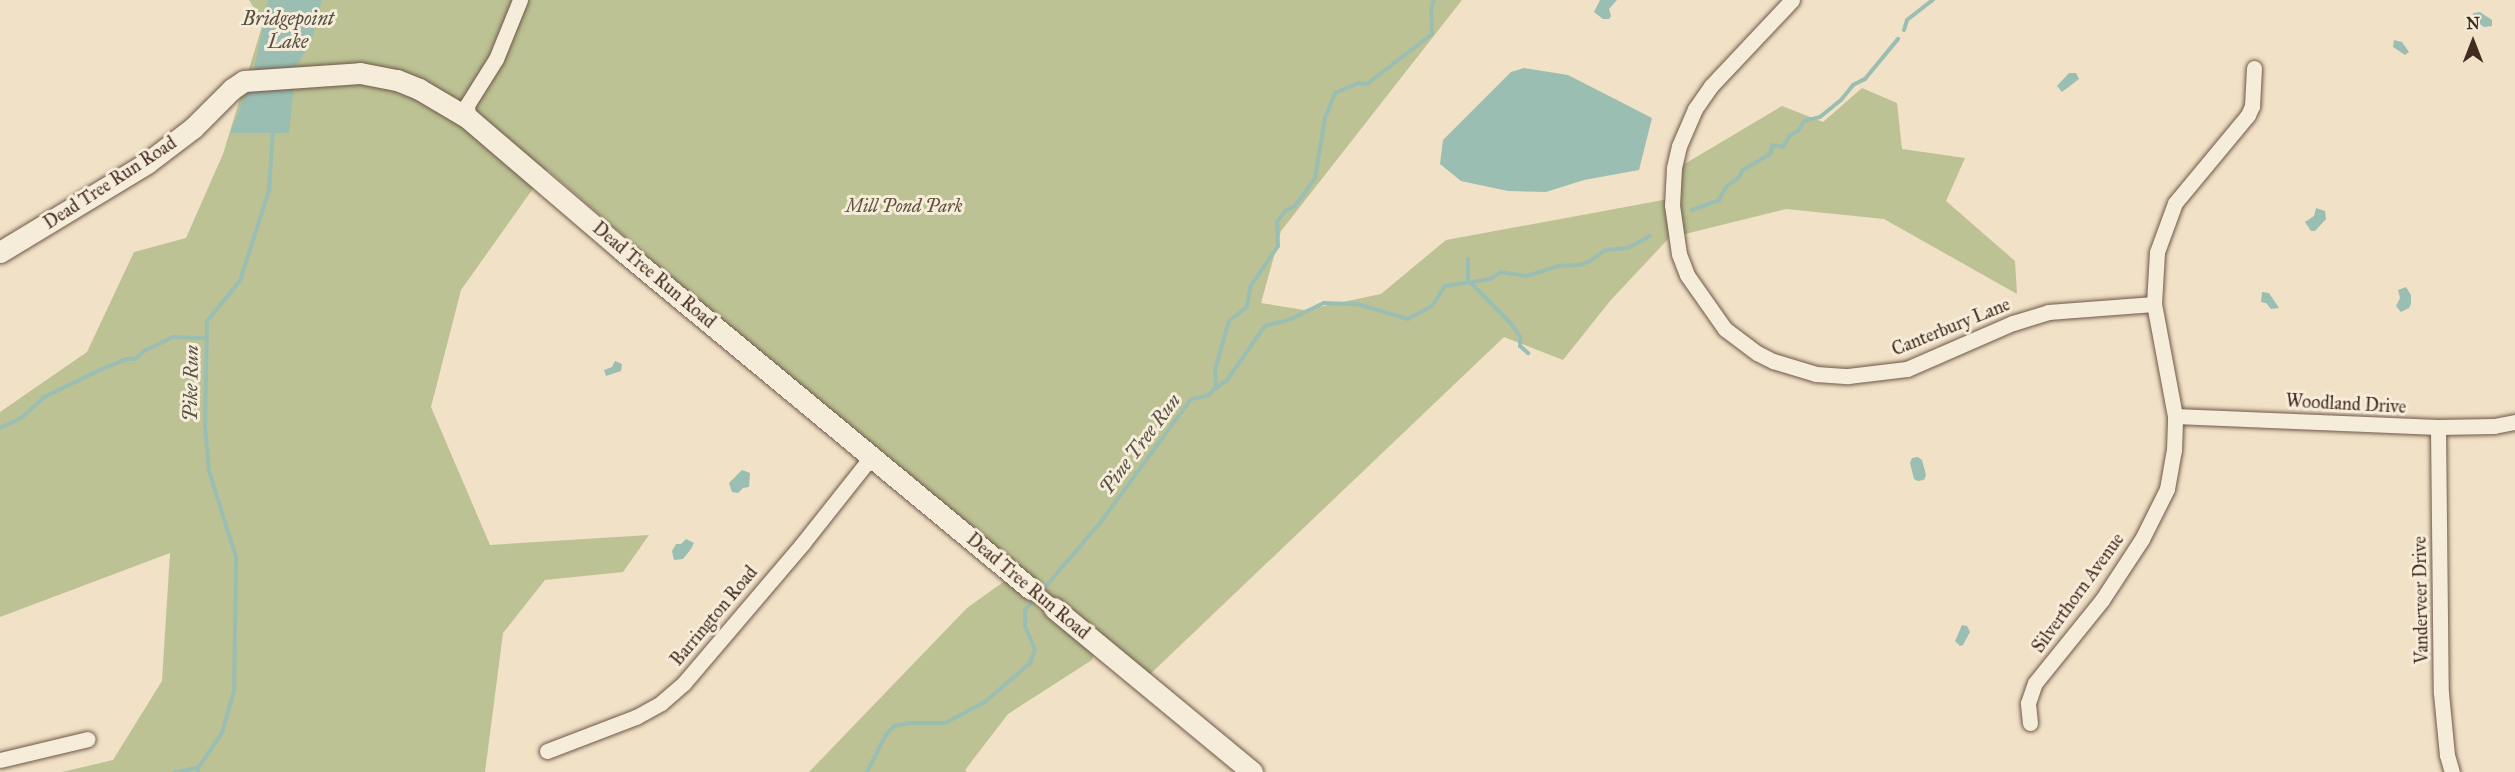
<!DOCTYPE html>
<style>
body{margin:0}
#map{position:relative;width:2515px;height:772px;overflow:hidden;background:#f1e1c6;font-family:"IM FELL Great Primer",serif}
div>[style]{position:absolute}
.green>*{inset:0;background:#bcc294}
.water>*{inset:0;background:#9bbeb3}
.stream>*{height:4px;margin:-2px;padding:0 2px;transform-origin:2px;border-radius:2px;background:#9bbeb3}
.roads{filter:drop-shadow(0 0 2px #6e5849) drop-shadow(0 0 2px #6e5849)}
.street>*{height:15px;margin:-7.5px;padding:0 7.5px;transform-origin:7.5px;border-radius:7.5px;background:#f6ecda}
.secondary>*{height:21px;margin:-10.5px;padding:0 10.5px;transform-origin:10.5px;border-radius:10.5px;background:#f6ecda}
span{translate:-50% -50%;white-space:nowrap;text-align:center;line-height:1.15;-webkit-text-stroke:6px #f6ecda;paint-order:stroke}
.street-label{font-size:18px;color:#432b1f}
.park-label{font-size:18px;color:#61513c;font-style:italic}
.water-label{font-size:20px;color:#595044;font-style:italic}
.north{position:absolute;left:2443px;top:12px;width:60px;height:60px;-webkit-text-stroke:4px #f6ecda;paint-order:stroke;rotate:0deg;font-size:16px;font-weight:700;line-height:24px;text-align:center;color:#432b1f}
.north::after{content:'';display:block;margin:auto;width:21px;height:27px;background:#432b1f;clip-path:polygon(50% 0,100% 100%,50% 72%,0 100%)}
</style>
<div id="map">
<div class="green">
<i style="clip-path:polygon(249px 0,1462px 0,1281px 231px,1261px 303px,1304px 310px,1381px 294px,1446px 240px,1674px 198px,1676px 169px,1782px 106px,1823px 122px,1862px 88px,1897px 103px,1902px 149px,1965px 158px,1946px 201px,2015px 261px,2017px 294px,1884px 219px,1786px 209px,1669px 238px,1610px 301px,1563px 360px,1504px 337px,1144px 680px,1098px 641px,1092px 660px,1008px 714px,965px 770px,967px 772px,809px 772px,967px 608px,1009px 578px,933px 505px,547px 169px,461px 290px,431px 407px,490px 545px,649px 535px,623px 572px,545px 580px,503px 633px,485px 772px,62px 772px,113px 760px,162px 681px,170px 553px,0 617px,0 412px,87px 352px,134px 252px,186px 238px,223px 154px,263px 23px)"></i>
</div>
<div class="water">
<i style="clip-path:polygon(268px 0,322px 0,311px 43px,296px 67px,289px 133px,230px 133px,253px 75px)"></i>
<i style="clip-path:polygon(1600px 0,1617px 0,1609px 9px,1611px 16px,1609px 19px,1603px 19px,1594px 12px)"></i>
<i style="clip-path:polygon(2480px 12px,2492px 20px,2492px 26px,2484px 27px,2473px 19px,2473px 13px)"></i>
<i style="clip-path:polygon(2394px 40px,2402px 42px,2409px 52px,2405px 55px,2393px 47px)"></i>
<i style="clip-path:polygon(1524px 68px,1568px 75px,1652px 118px,1639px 170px,1584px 180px,1546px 192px,1508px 191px,1461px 181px,1440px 164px,1443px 140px,1511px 72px)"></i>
<i style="clip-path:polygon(2069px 73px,2076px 73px,2079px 79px,2062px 92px,2057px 86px)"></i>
<i style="clip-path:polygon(2316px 208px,2325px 211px,2326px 219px,2315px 231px,2311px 231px,2305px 222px,2314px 216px)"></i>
<i style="clip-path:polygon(2406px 287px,2411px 295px,2411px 304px,2409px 308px,2401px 312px,2396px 306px,2400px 298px,2398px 290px)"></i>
<i style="clip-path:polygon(2262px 292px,2269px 293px,2279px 308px,2271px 309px,2266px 303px,2261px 302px)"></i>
<i style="clip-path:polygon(615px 361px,622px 364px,621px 371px,606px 376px,604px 370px,612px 367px)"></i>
<i style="clip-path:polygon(1918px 457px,1922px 460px,1926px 475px,1924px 480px,1918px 481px,1914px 479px,1910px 463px,1912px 458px)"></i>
<i style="clip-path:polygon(742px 470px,750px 473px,749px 487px,743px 488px,738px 493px,732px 492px,729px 483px)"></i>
<i style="clip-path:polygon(686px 539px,694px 543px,691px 549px,683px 559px,674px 560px,672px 551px,676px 544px,681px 544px)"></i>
<i style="clip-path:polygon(1962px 625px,1967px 626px,1970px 632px,1963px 645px,1960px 646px,1955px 641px)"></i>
</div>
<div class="stream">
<i style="left:1904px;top:30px;width:10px;rotate:-73deg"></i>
<i style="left:1907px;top:20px;width:33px;rotate:-38deg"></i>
<i style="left:1692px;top:210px;width:29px;rotate:-20deg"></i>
<i style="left:1719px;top:200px;width:13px;rotate:-63deg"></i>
<i style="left:1725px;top:188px;width:18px;rotate:-38deg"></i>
<i style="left:1739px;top:177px;width:8px;rotate:-60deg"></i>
<i style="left:1743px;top:170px;width:33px;rotate:-31deg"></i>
<i style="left:1771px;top:153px;width:8px;rotate:-83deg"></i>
<i style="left:1772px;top:145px;width:11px;rotate:10deg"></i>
<i style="left:1783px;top:147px;width:14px;rotate:-60deg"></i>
<i style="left:1790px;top:135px;width:9px;rotate:-27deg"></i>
<i style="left:1798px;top:131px;width:12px;rotate:-59deg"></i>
<i style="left:1804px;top:121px;width:16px;rotate:-14deg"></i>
<i style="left:1820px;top:117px;width:27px;rotate:-39deg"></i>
<i style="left:1841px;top:100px;width:19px;rotate:-51deg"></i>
<i style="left:1853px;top:85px;width:13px;rotate:-27deg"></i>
<i style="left:1865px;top:79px;width:52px;rotate:-50.5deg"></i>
<i style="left:1468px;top:259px;width:21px;rotate:90deg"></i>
<i style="left:1468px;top:280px;width:63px;rotate:45.6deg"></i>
<i style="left:1512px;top:325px;width:14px;rotate:54deg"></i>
<i style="left:1520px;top:336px;width:10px;rotate:90deg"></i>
<i style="left:1520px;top:346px;width:11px;rotate:41deg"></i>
<i style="left:1216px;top:388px;width:14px;rotate:-36deg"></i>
<i style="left:1227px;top:380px;width:66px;rotate:-54.9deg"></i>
<i style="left:1265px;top:326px;width:27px;rotate:-15deg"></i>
<i style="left:1291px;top:319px;width:37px;rotate:-26deg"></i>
<i style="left:1324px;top:303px;width:33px;rotate:2deg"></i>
<i style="left:1357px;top:304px;width:53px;rotate:16.4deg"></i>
<i style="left:1408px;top:319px;width:27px;rotate:-28deg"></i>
<i style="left:1432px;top:306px;width:24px;rotate:-57deg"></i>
<i style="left:1445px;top:286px;width:46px;rotate:-8.8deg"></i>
<i style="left:1490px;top:279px;width:13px;rotate:-32deg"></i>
<i style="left:1501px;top:272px;width:26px;rotate:9deg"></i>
<i style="left:1527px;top:276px;width:33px;rotate:-18deg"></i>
<i style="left:1558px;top:266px;width:22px;rotate:-3deg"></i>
<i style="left:1580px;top:265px;width:11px;rotate:-22deg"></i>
<i style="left:1590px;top:261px;width:19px;rotate:-36deg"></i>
<i style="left:1605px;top:250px;width:23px;rotate:-5deg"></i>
<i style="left:1628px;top:248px;width:25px;rotate:-29deg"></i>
<i style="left:0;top:428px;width:23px;rotate:-25deg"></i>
<i style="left:21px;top:418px;width:31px;rotate:-42deg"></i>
<i style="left:44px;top:397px;width:64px;rotate:-25.8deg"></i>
<i style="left:102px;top:369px;width:27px;rotate:-22deg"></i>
<i style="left:127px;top:359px;width:8px"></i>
<i style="left:135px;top:359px;width:12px;rotate:-42deg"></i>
<i style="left:144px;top:351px;width:32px;rotate:-26deg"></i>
<i style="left:173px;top:337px;width:34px;rotate:2deg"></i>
<i style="left:1040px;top:593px;width:92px;rotate:-49.4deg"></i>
<i style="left:1100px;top:523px;width:154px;rotate:-53.7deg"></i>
<i style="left:1191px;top:399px;width:16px;rotate:-11deg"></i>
<i style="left:1207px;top:396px;width:12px;rotate:-42deg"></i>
<i style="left:1216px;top:388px;width:18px;rotate:-93deg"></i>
<i style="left:1215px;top:370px;width:51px;rotate:-74.1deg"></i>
<i style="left:1229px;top:321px;width:23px;rotate:-38deg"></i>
<i style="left:1247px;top:307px;width:20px;rotate:-81deg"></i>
<i style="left:1250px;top:287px;width:50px;rotate:-55.7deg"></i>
<i style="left:1278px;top:246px;width:24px;rotate:-92deg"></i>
<i style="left:1277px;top:222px;width:14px;rotate:-54deg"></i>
<i style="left:1285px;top:211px;width:11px;rotate:-27deg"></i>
<i style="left:1295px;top:206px;width:34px;rotate:-54deg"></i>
<i style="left:1315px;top:178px;width:61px;rotate:-80.5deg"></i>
<i style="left:1325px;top:118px;width:27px;rotate:-68deg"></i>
<i style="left:1335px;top:93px;width:25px;rotate:-23deg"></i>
<i style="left:1358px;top:83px;width:9px;rotate:6deg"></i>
<i style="left:1367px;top:84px;width:82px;rotate:-37.6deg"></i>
<i style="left:1432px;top:34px;width:25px;rotate:-92deg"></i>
<i style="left:1431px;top:9px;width:9px;rotate:-72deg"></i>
<i style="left:175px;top:772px;width:23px;rotate:-10deg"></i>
<i style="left:198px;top:772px;width:4px;rotate:-90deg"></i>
<i style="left:198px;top:768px;width:42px;rotate:-55.6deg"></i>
<i style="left:222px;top:733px;width:44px;rotate:-74.1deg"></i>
<i style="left:234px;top:691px;width:134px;rotate:-89.1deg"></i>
<i style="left:236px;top:557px;width:90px;rotate:-107.4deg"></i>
<i style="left:209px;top:471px;width:45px;rotate:-95.1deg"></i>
<i style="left:205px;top:426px;width:105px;rotate:-88.9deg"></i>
<i style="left:207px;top:321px;width:52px;rotate:-50.5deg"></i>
<i style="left:240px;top:281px;width:96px;rotate:-72.3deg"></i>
<i style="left:269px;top:190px;width:60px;rotate:-86.2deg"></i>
<i style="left:867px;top:772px;width:40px;rotate:-63.4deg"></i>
<i style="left:885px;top:736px;width:13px;rotate:-48deg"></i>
<i style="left:894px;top:726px;width:15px;rotate:-11deg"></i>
<i style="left:909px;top:723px;width:36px"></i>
<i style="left:945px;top:723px;width:45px;rotate:-27.7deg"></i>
<i style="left:985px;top:702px;width:60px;rotate:-40.9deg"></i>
<i style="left:1030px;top:663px;width:15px;rotate:-70deg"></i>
<i style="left:1035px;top:649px;width:24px;rotate:-114deg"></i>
<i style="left:1025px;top:627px;width:17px;rotate:-90deg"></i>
<i style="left:1025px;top:610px;width:16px;rotate:-50deg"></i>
</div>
<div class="roads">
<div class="street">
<i style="left:1792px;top:0;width:118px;rotate:133.3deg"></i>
<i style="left:1711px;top:86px;width:28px;rotate:125deg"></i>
<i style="left:1695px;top:109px;width:40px;rotate:113.4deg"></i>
<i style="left:1679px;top:146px;width:23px;rotate:103deg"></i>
<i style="left:1674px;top:168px;width:37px;rotate:93deg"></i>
<i style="left:1672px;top:205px;width:49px;rotate:81.9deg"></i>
<i style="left:1679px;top:254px;width:22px;rotate:69deg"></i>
<i style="left:1687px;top:275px;width:66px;rotate:54.9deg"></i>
<i style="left:1725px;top:329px;width:40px;rotate:37deg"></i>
<i style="left:1757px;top:353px;width:18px;rotate:27deg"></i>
<i style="left:1773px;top:361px;width:45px;rotate:16.8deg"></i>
<i style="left:1816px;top:374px;width:32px;rotate:4deg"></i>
<i style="left:1848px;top:376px;width:59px;rotate:-6.8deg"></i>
<i style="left:1907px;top:369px;width:116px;rotate:-23.5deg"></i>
<i style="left:2013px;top:323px;width:37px;rotate:-17deg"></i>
<i style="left:2048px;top:312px;width:106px;rotate:-4.3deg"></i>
<i style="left:468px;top:118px;width:13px;rotate:-94deg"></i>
<i style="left:467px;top:105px;width:54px;rotate:-57.8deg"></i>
<i style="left:496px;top:59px;width:64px;rotate:-67.9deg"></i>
<i style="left:2175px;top:416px;width:263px;rotate:2.4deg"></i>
<i style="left:2438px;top:427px;width:56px;rotate:-1deg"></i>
<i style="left:2494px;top:426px;width:21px;rotate:-11deg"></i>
<i style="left:2438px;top:427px;width:266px;rotate:89.4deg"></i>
<i style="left:2441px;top:693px;width:62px;rotate:84.5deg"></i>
<i style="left:2447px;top:755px;width:18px;rotate:74deg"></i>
<i style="left:1031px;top:589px;width:30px;rotate:40deg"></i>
<i style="left:2030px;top:723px;width:20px;rotate:-96deg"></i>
<i style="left:2028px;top:703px;width:21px;rotate:-71deg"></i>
<i style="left:2035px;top:683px;width:107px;rotate:-51.1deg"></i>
<i style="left:2102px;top:600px;width:73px;rotate:-56.7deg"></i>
<i style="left:2142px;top:539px;width:56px;rotate:-63.4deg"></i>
<i style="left:2167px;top:489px;width:40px;rotate:-80deg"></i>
<i style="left:2174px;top:450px;width:34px;rotate:-88deg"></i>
<i style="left:2175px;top:416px;width:114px;rotate:-100.6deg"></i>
<i style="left:2154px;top:304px;width:52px;rotate:-86.7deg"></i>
<i style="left:2157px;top:252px;width:52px;rotate:-69.8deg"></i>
<i style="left:2175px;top:203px;width:114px;rotate:-50.3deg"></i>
<i style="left:2248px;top:115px;width:10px;rotate:-66deg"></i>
<i style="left:2252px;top:106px;width:38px;rotate:-87deg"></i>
<i style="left:547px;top:751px;width:95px;rotate:-20.9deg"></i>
<i style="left:636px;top:717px;width:29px;rotate:-29deg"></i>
<i style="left:661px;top:703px;width:30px;rotate:-41deg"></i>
<i style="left:684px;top:683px;width:184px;rotate:-49.6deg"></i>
<i style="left:803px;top:543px;width:111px;rotate:-51.6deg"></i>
<i style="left:0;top:760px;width:90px;rotate:-13.4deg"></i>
</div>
<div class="secondary">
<i style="left:0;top:252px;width:172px;rotate:-31.2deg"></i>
<i style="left:147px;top:163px;width:58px;rotate:-37.3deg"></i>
<i style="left:193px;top:128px;width:55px;rotate:-45deg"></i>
<i style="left:232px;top:89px;width:14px;rotate:-34deg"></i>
<i style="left:244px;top:81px;width:116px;rotate:-3.9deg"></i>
<i style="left:360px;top:73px;width:38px;rotate:11deg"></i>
<i style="left:397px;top:80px;width:24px;rotate:22deg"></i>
<i style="left:419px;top:89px;width:57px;rotate:30.6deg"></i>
<i style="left:468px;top:118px;width:204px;rotate:40.6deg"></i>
<i style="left:623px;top:251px;width:530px;rotate:39.64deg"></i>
<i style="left:1054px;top:608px;width:257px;rotate:39.6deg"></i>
</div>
</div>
<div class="street-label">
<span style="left:110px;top:183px;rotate:-33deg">Dead Tree Run Road</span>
<span style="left:654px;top:275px;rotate:40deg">Dead Tree Run Road</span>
<span style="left:1951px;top:327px;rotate:-22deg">Canterbury Lane</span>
<span style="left:2346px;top:404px;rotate:3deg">Woodland Drive</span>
<span style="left:1028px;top:586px;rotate:40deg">Dead Tree Run Road</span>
<span style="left:2078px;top:593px;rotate:-54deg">Silverthorn Avenue</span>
<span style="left:2421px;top:600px;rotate:-91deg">Vanderveer Drive</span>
<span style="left:714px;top:616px;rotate:-50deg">Barrington Road</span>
</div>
<div class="park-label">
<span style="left:904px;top:206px">Mill Pond Park</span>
</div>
<div class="water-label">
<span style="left:288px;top:30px">Bridgepoint<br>Lake</span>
<span style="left:191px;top:383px;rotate:-89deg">Pike Run</span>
<span style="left:1140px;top:444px;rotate:-53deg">Pine Tree Run</span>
</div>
<div class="north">N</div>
</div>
